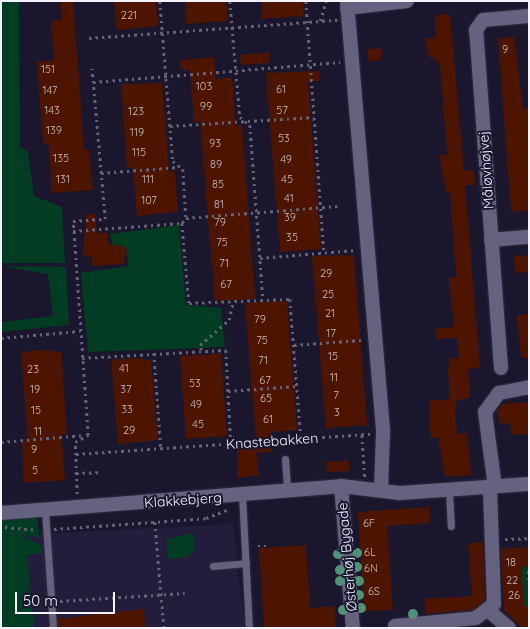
<!DOCTYPE html>
<meta charset="utf-8">
<style>
body{margin:0}
#map{position:relative;width:530px;height:629px;overflow:hidden;background:#1a162e;font-family:Quicksand,sans-serif}
div>[style]{position:absolute}
.built>*{inset:0;background:#221d3b}
.green>*{inset:0;background:#023c22}
.building>*{inset:0;background:#4d1500}
.path>*{height:2.5px;margin-top:-1.25px;transform-origin:0;background:repeating-linear-gradient(90deg,#656275 0 2.5px,transparent 0 6.5px)}
.roads{filter:drop-shadow(0 0 1px #312e3f) drop-shadow(0 0 1px #312e3f)}
.service>*{height:7px;margin:-3.5px;padding:0 3.5px;transform-origin:3.5px;border-radius:3.5px;background:#65627f}
.minor>*{height:14px;margin:-7px;padding:0 7px;transform-origin:7px;border-radius:7px;background:#65627f}
.trees>*{width:10px;height:10px;margin:-5px;border-radius:50%;background:#519178}
span{translate:-50% -50%;white-space:nowrap;text-align:center;line-height:1.15;-webkit-text-stroke:4px #1a162e;paint-order:stroke}
.number-label{font-size:11px;color:#cabcbe}
.number-label span{-webkit-text-stroke-width:0}
.street-label{font-size:14px;color:#f3f3fd}
.frame{position:absolute;inset:0;border:2px solid #f3f3fd;pointer-events:none}
.scale{position:absolute;left:15px;top:592px;width:100px;height:22px;box-sizing:border-box;border:2px solid #f3f3fd;border-top:0;padding-left:6px;font-size:15px;line-height:18px;white-space:nowrap;color:#f3f3fd;-webkit-text-stroke:4px #1a162e;paint-order:stroke}
</style>
<div id="map">
<div class="built">
<i style="clip-path:polygon(233px 524px,245px 628px,1px 628px,19px 535px)"></i>
</div>
<div class="green">
<i style="clip-path:polygon(1px 1px,19px 1px,20px 147px,28px 152px,34px 196px,62px 207px,65px 263px,1px 263px)"></i>
<i style="clip-path:polygon(179px 225px,186px 305px,221px 308px,225px 347px,88px 352px,81px 273px,129px 266px,126px 247px,113px 245px,110px 234px)"></i>
<i style="clip-path:polygon(1px 266px,66px 267px,69px 325px,1px 332px,1px 322px,53px 316px,48px 274px)"></i>
<i style="clip-path:polygon(37px 517px,40px 537px,21px 535px,41px 545px,42px 553px,27px 555px,34px 628px,1px 628px,1px 520px)"></i>
<i style="clip-path:polygon(193px 533px,195px 550px,188px 557px,168px 559px,167px 539px)"></i>
<i style="clip-path:polygon(529px 566px,529px 609px,524px 605px,521px 567px)"></i>
</div>
<div class="building">
<i style="clip-path:polygon(60px 1px,73px 1px,84px 150px,89px 150px,93px 190px,52px 193px,49px 145px,43px 145px,37px 62px,54px 60px,51px 21px,62px 20px)"></i>
<i style="clip-path:polygon(114px 1px,156px 1px,158px 26px,117px 30px)"></i>
<i style="clip-path:polygon(185px 1px,226px 1px,228px 21px,186px 24px)"></i>
<i style="clip-path:polygon(261px 1px,303px 1px,304px 16px,262px 19px)"></i>
<i style="clip-path:polygon(450px 14px,464px 171px,474px 170px,475px 185px,465px 185px,480px 368px,468px 369px,470px 398px,457px 400px,455px 413px,457px 434px,467px 433px,471px 475px,445px 477px,438px 437px,431px 438px,429px 414px,430px 401px,450px 399px,448px 368px,450px 359px,459px 358px,457px 338px,437px 339px,436px 328px,454px 327px,449px 278px,456px 277px,450px 192px,446px 192px,441px 167px,440px 155px,447px 155px,440px 64px,429px 57px,425px 39px,436px 38px,435px 15px)"></i>
<i style="clip-path:polygon(514px 37px,523px 109px,529px 108px,529px 203px,527px 211px,511px 212px,498px 38px)"></i>
<i style="clip-path:polygon(381px 48px,381px 60px,368px 61px,368px 49px)"></i>
<i style="clip-path:polygon(270px 52px,270px 63px,241px 65px,240px 55px)"></i>
<i style="clip-path:polygon(214px 57px,216px 79px,232px 77px,236px 126px,242px 125px,255px 299px,215px 301px,200px 121px,194px 122px,190px 70px,181px 70px,180px 60px)"></i>
<i style="clip-path:polygon(319px 71px,320px 81px,308px 81px,321px 249px,280px 252px,266px 73px)"></i>
<i style="clip-path:polygon(162px 83px,169px 172px,175px 171px,178px 212px,137px 216px,133px 168px,127px 168px,121px 84px)"></i>
<i style="clip-path:polygon(86px 214px,95px 214px,97px 234px,107px 233px,108px 244px,126px 247px,124px 264px,92px 266px,92px 256px,83px 257px)"></i>
<i style="clip-path:polygon(354px 255px,367px 425px,326px 428px,312px 256px)"></i>
<i style="clip-path:polygon(529px 255px,529px 272px,515px 273px,514px 256px)"></i>
<i style="clip-path:polygon(287px 301px,297px 430px,271px 432px,272px 452px,257px 453px,245px 303px)"></i>
<i style="clip-path:polygon(529px 314px,529px 358px,521px 358px,517px 315px)"></i>
<i style="clip-path:polygon(43px 350px,61px 352px,67px 434px,61px 434px,65px 480px,24px 483px,22px 441px,28px 440px,21px 352px)"></i>
<i style="clip-path:polygon(221px 354px,227px 436px,186px 439px,180px 356px)"></i>
<i style="clip-path:polygon(136px 358px,151px 360px,158px 440px,118px 444px,111px 360px)"></i>
<i style="clip-path:polygon(529px 402px,529px 434px,511px 435px,510px 423px,499px 424px,498px 410px,502px 404px)"></i>
<i style="clip-path:polygon(255px 445px,259px 475px,237px 478px,237px 446px)"></i>
<i style="clip-path:polygon(349px 460px,350px 471px,327px 472px,326px 462px)"></i>
<i style="clip-path:polygon(429px 507px,430px 523px,387px 526px,393px 610px,364px 611px,358px 512px)"></i>
<i style="clip-path:polygon(483px 542px,485px 600px,473px 610px,426px 614px,424px 599px,472px 596px,468px 544px)"></i>
<i style="clip-path:polygon(306px 545px,310px 608px,334px 606px,336px 628px,264px 628px,259px 548px)"></i>
<i style="clip-path:polygon(529px 547px,529px 566px,521px 567px,524px 605px,529px 609px,529px 628px,523px 628px,504px 611px,501px 549px)"></i>
<i style="clip-path:polygon(144px 609px,145px 628px,58px 628px,58px 619px)"></i>
</div>
<div class="path">
<i style="left:160px;top:1px;width:161px;rotate:85.4deg"></i>
<i style="left:173px;top:161px;width:13px;rotate:39deg"></i>
<i style="left:183px;top:169px;width:49px;rotate:86.5deg"></i>
<i style="left:186px;top:218px;width:152px;rotate:-4.5deg"></i>
<i style="left:230px;top:1px;width:116px;rotate:85.1deg"></i>
<i style="left:240px;top:117px;width:13px;rotate:39deg"></i>
<i style="left:250px;top:125px;width:174px;rotate:85.7deg"></i>
<i style="left:306px;top:1px;width:253px;rotate:85.9deg"></i>
<i style="left:320px;top:21px;width:21px;rotate:-73deg"></i>
<i style="left:89px;top:38px;width:249px;rotate:-4.2deg"></i>
<i style="left:93px;top:82px;width:248px;rotate:-4.6deg"></i>
<i style="left:170px;top:126px;width:144px;rotate:-3.6deg"></i>
<i style="left:101px;top:173px;width:78px;rotate:-4.4deg"></i>
<i style="left:182px;top:223px;width:80px;rotate:85deg"></i>
<i style="left:189px;top:303px;width:101px;rotate:-2.3deg"></i>
<i style="left:290px;top:299px;width:140px;rotate:85.5deg"></i>
<i style="left:73px;top:231px;width:109px;rotate:-4.2deg"></i>
<i style="left:182px;top:223px;width:6px;rotate:-51deg"></i>
<i style="left:260px;top:258px;width:96px;rotate:-4.8deg"></i>
<i style="left:1px;top:338px;width:79px;rotate:-5.1deg"></i>
<i style="left:294px;top:345px;width:68px;rotate:-4.2deg"></i>
<i style="left:201px;top:350px;width:5px;rotate:-101deg"></i>
<i style="left:200px;top:345px;width:38px;rotate:-41deg"></i>
<i style="left:229px;top:320px;width:19px;rotate:-78deg"></i>
<i style="left:154px;top:353px;width:96px;rotate:85.8deg"></i>
<i style="left:82px;top:358px;width:144px;rotate:-3.2deg"></i>
<i style="left:226px;top:350px;width:94px;rotate:87deg"></i>
<i style="left:228px;top:391px;width:69px;rotate:-4.1deg"></i>
<i style="left:362px;top:435px;width:42px;rotate:85.9deg"></i>
<i style="left:1px;top:442px;width:84px;rotate:-4.8deg"></i>
<i style="left:76px;top:454px;width:296px;rotate:-3.9deg"></i>
<i style="left:76px;top:473px;width:24px;rotate:-2deg"></i>
<i style="left:77px;top:494px;width:52px;rotate:-92.2deg"></i>
<i style="left:75px;top:442px;width:15px;rotate:-28deg"></i>
<i style="left:88px;top:435px;width:215px;rotate:-94deg"></i>
<i style="left:73px;top:221px;width:32px;rotate:-4deg"></i>
<i style="left:105px;top:219px;width:151px;rotate:-95deg"></i>
<i style="left:155px;top:522px;width:106px;rotate:85.1deg"></i>
<i style="left:5px;top:527px;width:32px;rotate:5deg"></i>
<i style="left:54px;top:529px;width:152px;rotate:-4.1deg"></i>
<i style="left:206px;top:518px;width:25px;rotate:-21deg"></i>
<i style="left:505px;top:539px;width:24px;rotate:-2deg"></i>
<i style="left:258px;top:546px;width:8px"></i>
<i style="left:529px;top:571px;width:13px;rotate:90deg"></i>
<i style="left:60px;top:601px;width:125px;rotate:-3.7deg"></i>
</div>
<div class="roads">
<div class="service">
<i style="left:285px;top:459px;width:32px;rotate:86deg"></i>
<i style="left:449px;top:491px;width:35px;rotate:87deg"></i>
<i style="left:242px;top:495px;width:133px;rotate:87deg"></i>
<i style="left:45px;top:510px;width:118px;rotate:86.1deg"></i>
<i style="left:213px;top:566px;width:33px;rotate:-5deg"></i>
</div>
<div class="minor">
<i style="left:347px;top:1px;width:433px;rotate:85.2deg"></i>
<i style="left:383px;top:433px;width:56px;rotate:92deg"></i>
<i style="left:347px;top:8px;width:60px;rotate:-6.7deg"></i>
<i style="left:491px;top:240px;width:38px;rotate:-5deg"></i>
<i style="left:501px;top:368px;width:339px;rotate:-94.2deg"></i>
<i style="left:476px;top:30px;width:12px;rotate:-55deg"></i>
<i style="left:483px;top:20px;width:46px;rotate:-5deg"></i>
<i style="left:341px;top:486px;width:143px;rotate:85.2deg"></i>
<i style="left:495px;top:487px;width:76px;rotate:-97.6deg"></i>
<i style="left:485px;top:412px;width:24px;rotate:-54deg"></i>
<i style="left:499px;top:393px;width:31px;rotate:-11deg"></i>
<i style="left:1px;top:513px;width:341px;rotate:-4.5deg"></i>
<i style="left:341px;top:486px;width:59px;rotate:6.8deg"></i>
<i style="left:400px;top:493px;width:129px;rotate:-4deg"></i>
<i style="left:488px;top:610px;width:28px;rotate:41deg"></i>
<i style="left:395px;top:626px;width:81px;rotate:-5.6deg"></i>
<i style="left:476px;top:618px;width:23px;rotate:-38deg"></i>
<i style="left:494px;top:604px;width:117px;rotate:-92deg"></i>
</div>
</div>
<div class="trees">
<i style="left:357px;top:553px"></i>
<i style="left:338px;top:554px"></i>
<i style="left:357px;top:567px"></i>
<i style="left:340px;top:570px"></i>
<i style="left:340px;top:581px"></i>
<i style="left:359px;top:581px"></i>
<i style="left:359px;top:595px"></i>
<i style="left:361px;top:608px"></i>
<i style="left:343px;top:610px"></i>
<i style="left:413px;top:614px"></i>
</div>
<div class="number-label">
<span style="left:129px;top:15px">221</span>
<span style="left:505px;top:49px">9</span>
<span style="left:48px;top:69px">151</span>
<span style="left:204px;top:86px">103</span>
<span style="left:281px;top:89px">61</span>
<span style="left:50px;top:90px">147</span>
<span style="left:206px;top:106px">99</span>
<span style="left:52px;top:110px">143</span>
<span style="left:282px;top:110px">57</span>
<span style="left:136px;top:111px">123</span>
<span style="left:54px;top:130px">139</span>
<span style="left:137px;top:132px">119</span>
<span style="left:284px;top:138px">53</span>
<span style="left:215px;top:143px">93</span>
<span style="left:139px;top:152px">115</span>
<span style="left:61px;top:158px">135</span>
<span style="left:286px;top:159px">49</span>
<span style="left:216px;top:164px">89</span>
<span style="left:63px;top:179px">131</span>
<span style="left:148px;top:179px">111</span>
<span style="left:287px;top:179px">45</span>
<span style="left:218px;top:184px">85</span>
<span style="left:289px;top:198px">41</span>
<span style="left:149px;top:200px">107</span>
<span style="left:219px;top:204px">81</span>
<span style="left:290px;top:217px">39</span>
<span style="left:220px;top:222px">79</span>
<span style="left:292px;top:237px">35</span>
<span style="left:222px;top:242px">75</span>
<span style="left:224px;top:263px">71</span>
<span style="left:326px;top:273px">29</span>
<span style="left:226px;top:284px">67</span>
<span style="left:328px;top:294px">25</span>
<span style="left:330px;top:313px">21</span>
<span style="left:260px;top:319px">79</span>
<span style="left:331px;top:333px">17</span>
<span style="left:262px;top:340px">75</span>
<span style="left:333px;top:356px">15</span>
<span style="left:263px;top:360px">71</span>
<span style="left:124px;top:368px">41</span>
<span style="left:33px;top:369px">23</span>
<span style="left:334px;top:377px">11</span>
<span style="left:265px;top:380px">67</span>
<span style="left:195px;top:383px">53</span>
<span style="left:35px;top:389px">19</span>
<span style="left:126px;top:389px">37</span>
<span style="left:336px;top:395px">7</span>
<span style="left:266px;top:398px">65</span>
<span style="left:196px;top:404px">49</span>
<span style="left:127px;top:409px">33</span>
<span style="left:36px;top:410px">15</span>
<span style="left:337px;top:412px">3</span>
<span style="left:268px;top:419px">61</span>
<span style="left:198px;top:424px">45</span>
<span style="left:129px;top:430px">29</span>
<span style="left:38px;top:431px">11</span>
<span style="left:34px;top:449px">9</span>
<span style="left:35px;top:470px">5</span>
<span style="left:369px;top:523px">6F</span>
<span style="left:370px;top:552px">6L</span>
<span style="left:511px;top:562px">18</span>
<span style="left:371px;top:568px">6N</span>
<span style="left:512px;top:580px">22</span>
<span style="left:374px;top:591px">6S</span>
<span style="left:514px;top:595px">26</span>
</div>
<div class="street-label">
<span style="left:486px;top:170px;rotate:-94deg">Måløvhøjvej</span>
<span style="left:272px;top:441px;rotate:-4deg">Knastebakken</span>
<span style="left:183px;top:500px;rotate:-4deg">Klakkebjerg</span>
<span style="left:347px;top:557px;rotate:-95deg">Østerhøj Bygade</span>
</div>
<div class="frame"></div>
<div class="scale">50 m</div>
</div>
